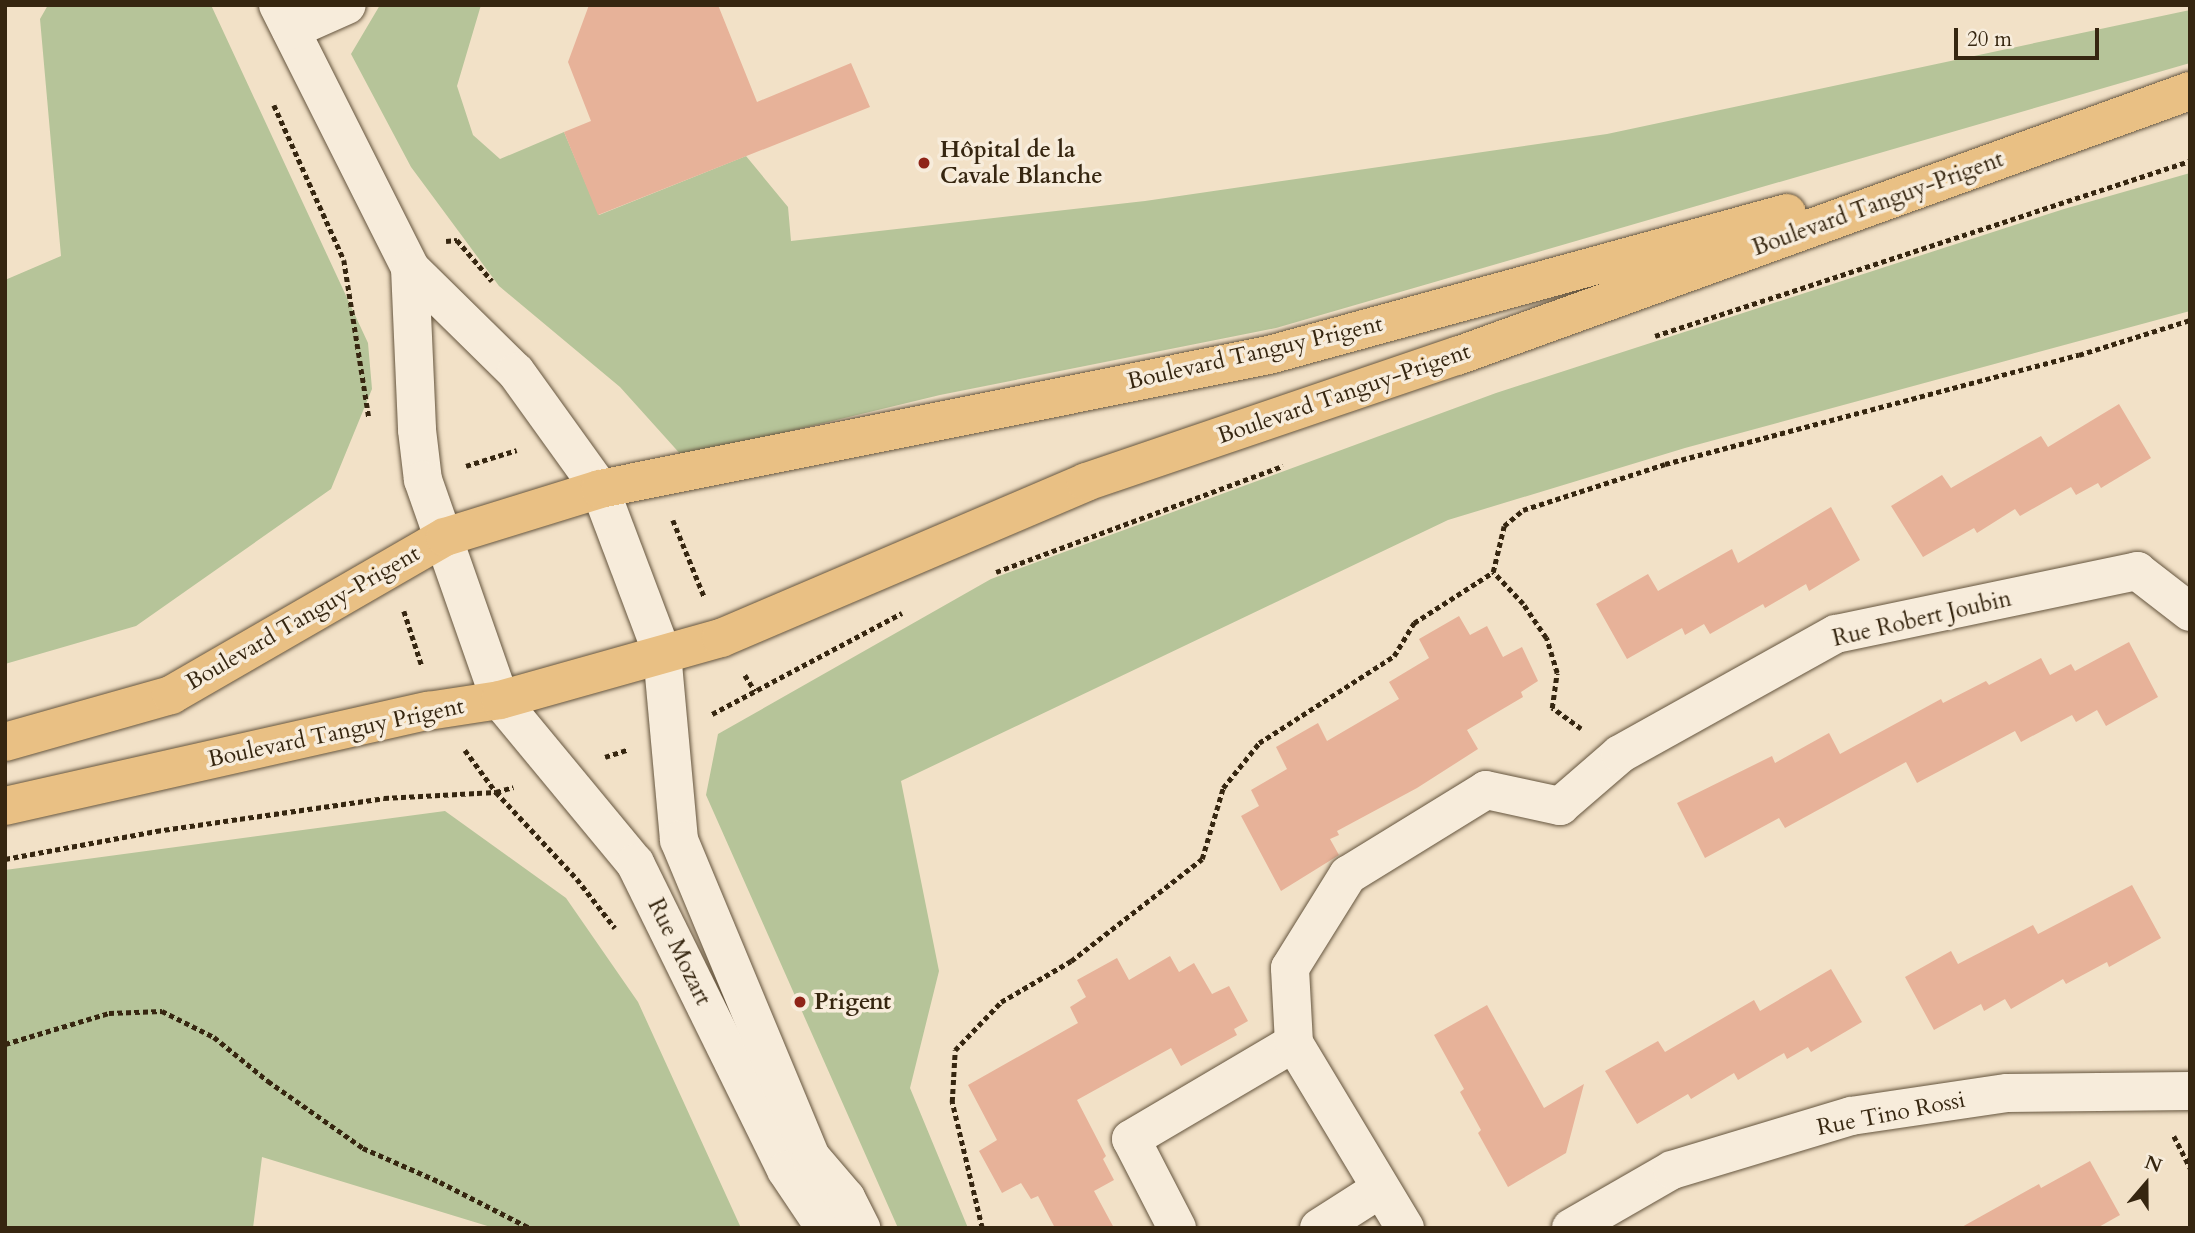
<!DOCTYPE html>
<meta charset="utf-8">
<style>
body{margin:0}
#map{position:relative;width:2195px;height:1233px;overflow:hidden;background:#f2e1c7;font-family:Cardo,serif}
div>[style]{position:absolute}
.green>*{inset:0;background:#b6c499}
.building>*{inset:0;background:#e7b299}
.path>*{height:4.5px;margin-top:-2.25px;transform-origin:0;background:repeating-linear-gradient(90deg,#362610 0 5px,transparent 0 8.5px)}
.roads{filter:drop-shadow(0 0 2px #65553e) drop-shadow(0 0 2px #65553e)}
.minor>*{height:38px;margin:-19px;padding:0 19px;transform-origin:19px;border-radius:19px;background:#f7ecdb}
.major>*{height:38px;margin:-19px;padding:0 19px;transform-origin:19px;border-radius:19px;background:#e9c084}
.dots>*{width:19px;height:19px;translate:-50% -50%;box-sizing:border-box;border:4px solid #f7ecdb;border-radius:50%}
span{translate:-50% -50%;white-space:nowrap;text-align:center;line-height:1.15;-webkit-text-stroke:7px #f7ecdb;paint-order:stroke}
.poi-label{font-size:23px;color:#362610;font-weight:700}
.left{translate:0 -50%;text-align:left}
.street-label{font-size:23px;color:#362610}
.frame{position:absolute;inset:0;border:7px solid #362610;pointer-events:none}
.north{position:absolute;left:2111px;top:1149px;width:70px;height:70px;-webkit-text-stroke:5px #f7ecdb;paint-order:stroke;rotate:20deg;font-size:19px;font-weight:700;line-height:28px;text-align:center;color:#362610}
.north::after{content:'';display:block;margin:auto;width:24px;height:32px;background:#362610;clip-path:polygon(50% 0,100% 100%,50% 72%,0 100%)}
.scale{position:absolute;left:1954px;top:28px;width:145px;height:32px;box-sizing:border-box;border:4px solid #362610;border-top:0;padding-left:9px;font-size:21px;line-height:24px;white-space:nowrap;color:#362610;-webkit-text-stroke:5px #f7ecdb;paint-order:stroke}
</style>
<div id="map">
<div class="green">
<i style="clip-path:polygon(48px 5px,211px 5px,368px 343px,372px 389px,331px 489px,136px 626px,5px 664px,5px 280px,61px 256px,40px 19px)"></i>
<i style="clip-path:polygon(380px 5px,481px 5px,457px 86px,473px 135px,500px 159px,564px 132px,599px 215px,746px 156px,788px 207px,791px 241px,1145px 201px,1607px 134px,2190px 10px,2190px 63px,1276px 328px,940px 395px,683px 457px,620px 387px,499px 286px,411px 167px,351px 54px)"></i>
<i style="clip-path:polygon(2190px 173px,2190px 311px,1685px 448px,1448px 520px,901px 781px,939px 971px,910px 1088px,968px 1228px,898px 1228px,706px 795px,718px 734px,991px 579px,1496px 393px,2064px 209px)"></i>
<i style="clip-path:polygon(445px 811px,566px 898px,638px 1002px,741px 1228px,494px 1228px,262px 1157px,253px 1228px,5px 1228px,5px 870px)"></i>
</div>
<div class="building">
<i style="clip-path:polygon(589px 5px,718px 5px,757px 102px,851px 63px,870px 107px,598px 215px,564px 132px,591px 121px,568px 62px)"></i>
<i style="clip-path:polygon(2119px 404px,2151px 458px,2101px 488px,2098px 483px,2076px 495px,2071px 487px,2020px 516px,2015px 509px,1977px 533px,1974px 528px,1923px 557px,1891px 506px,1942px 475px,1951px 488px,2041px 436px,2048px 447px)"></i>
<i style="clip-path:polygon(1831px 507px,1860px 560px,1809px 591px,1806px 584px,1765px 608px,1763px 604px,1710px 634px,1704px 624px,1685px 635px,1682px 628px,1627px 659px,1596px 604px,1648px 574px,1658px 591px,1732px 549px,1738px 563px)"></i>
<i style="clip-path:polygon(1459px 616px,1470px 635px,1487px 626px,1503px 657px,1522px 647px,1538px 681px,1521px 692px,1523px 697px,1467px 730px,1478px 749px,1417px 788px,1337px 831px,1339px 835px,1330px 839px,1339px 855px,1281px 891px,1241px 816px,1259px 806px,1251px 790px,1287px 769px,1276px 747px,1318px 723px,1327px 741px,1399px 699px,1389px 682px,1429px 658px,1419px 639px)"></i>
<i style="clip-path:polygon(2129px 642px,2158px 697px,2106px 726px,2097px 710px,2076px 722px,2072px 715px,2021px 742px,2015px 731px,1917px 783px,1906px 762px,1785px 828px,1779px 818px,1705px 858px,1677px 803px,1772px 756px,1775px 763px,1829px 733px,1840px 754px,1941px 699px,1943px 703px,1986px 681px,1989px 685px,2041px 658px,2050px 675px,2071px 664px,2075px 671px)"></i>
<i style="clip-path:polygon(2132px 885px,2161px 938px,2109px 967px,2107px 962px,2066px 984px,2063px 979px,2011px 1009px,2005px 999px,1984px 1011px,1981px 1004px,1934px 1030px,1905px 977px,1951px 951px,1958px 964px,2033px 925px,2038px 934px)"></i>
<i style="clip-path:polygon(1170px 956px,1179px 972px,1194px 963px,1212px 994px,1229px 986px,1248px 1021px,1234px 1029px,1237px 1035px,1181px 1066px,1171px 1048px,1077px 1100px,1106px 1156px,1103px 1159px,1114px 1180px,1094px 1191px,1114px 1228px,1055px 1228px,1038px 1196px,1031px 1199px,1021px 1183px,1002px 1193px,979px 1151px,997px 1140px,968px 1085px,1078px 1023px,1070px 1007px,1086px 997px,1077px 980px,1117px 958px,1129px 980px)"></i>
<i style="clip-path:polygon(1831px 969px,1862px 1022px,1811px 1052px,1808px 1047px,1787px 1059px,1784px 1053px,1738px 1080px,1734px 1073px,1691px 1099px,1688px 1094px,1637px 1124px,1605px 1071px,1658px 1041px,1665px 1052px,1754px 1000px,1760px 1011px)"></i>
<i style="clip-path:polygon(1487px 1005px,1544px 1108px,1584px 1084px,1566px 1153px,1508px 1187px,1478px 1133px,1481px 1130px,1460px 1092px,1464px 1089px,1434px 1035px)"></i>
<i style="clip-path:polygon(2090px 1161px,2120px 1215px,2097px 1228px,1960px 1228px,2039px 1184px,2041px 1188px)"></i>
</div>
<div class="path">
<i style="left:274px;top:105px;width:170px;rotate:65.7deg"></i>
<i style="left:344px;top:260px;width:160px;rotate:81deg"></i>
<i style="left:446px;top:241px;width:11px;rotate:-5deg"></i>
<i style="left:457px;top:240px;width:54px;rotate:49.5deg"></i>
<i style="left:1655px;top:336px;width:563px;rotate:-18.11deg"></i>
<i style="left:466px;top:466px;width:53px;rotate:-17.4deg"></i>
<i style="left:673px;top:520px;width:82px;rotate:67.8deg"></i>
<i style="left:996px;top:572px;width:306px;rotate:-20.3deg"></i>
<i style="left:404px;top:611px;width:58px;rotate:71.9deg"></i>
<i style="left:745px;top:675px;width:19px;rotate:58deg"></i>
<i style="left:712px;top:714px;width:215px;rotate:-28deg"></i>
<i style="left:1581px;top:729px;width:36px;rotate:-144deg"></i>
<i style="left:1552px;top:708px;width:35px;rotate:-82deg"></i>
<i style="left:1557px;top:673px;width:37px;rotate:-107deg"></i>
<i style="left:1546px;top:638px;width:41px;rotate:-124.1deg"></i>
<i style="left:1523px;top:604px;width:44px;rotate:-133.2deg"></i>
<i style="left:1493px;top:572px;width:47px;rotate:-76.6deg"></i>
<i style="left:1504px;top:526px;width:25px;rotate:-40deg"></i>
<i style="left:1523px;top:510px;width:149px;rotate:-17.9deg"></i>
<i style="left:1665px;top:464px;width:428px;rotate:-14.8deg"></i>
<i style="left:2079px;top:355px;width:116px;rotate:-17.5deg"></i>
<i style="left:465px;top:750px;width:52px;rotate:53.6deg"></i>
<i style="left:496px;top:792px;width:119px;rotate:47deg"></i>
<i style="left:577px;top:879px;width:62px;rotate:52.2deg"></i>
<i style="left:605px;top:757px;width:23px;rotate:-18deg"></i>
<i style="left:5px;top:859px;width:154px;rotate:-10.5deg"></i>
<i style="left:156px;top:831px;width:230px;rotate:-8.2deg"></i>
<i style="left:384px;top:798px;width:112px;rotate:-3.1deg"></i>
<i style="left:496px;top:792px;width:18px;rotate:-16deg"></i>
<i style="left:5px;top:1044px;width:109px;rotate:-16.6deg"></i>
<i style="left:109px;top:1013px;width:53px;rotate:-2.2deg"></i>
<i style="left:162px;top:1011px;width:58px;rotate:26.6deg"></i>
<i style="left:214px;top:1037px;width:70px;rotate:39.2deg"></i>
<i style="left:268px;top:1081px;width:116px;rotate:35.2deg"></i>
<i style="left:363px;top:1148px;width:84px;rotate:23.8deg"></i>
<i style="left:440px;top:1182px;width:101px;rotate:27.1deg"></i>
<i style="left:2174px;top:1136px;width:36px;rotate:63deg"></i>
<i style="left:982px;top:1228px;width:130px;rotate:-103.4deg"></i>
<i style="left:952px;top:1102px;width:52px;rotate:-86.7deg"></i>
<i style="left:955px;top:1050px;width:66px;rotate:-46.2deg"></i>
<i style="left:1001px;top:1002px;width:81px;rotate:-30.4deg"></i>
<i style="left:1071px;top:961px;width:166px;rotate:-37.9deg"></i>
<i style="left:1202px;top:859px;width:74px;rotate:-73.5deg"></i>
<i style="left:1223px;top:788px;width:58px;rotate:-51.3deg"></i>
<i style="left:1259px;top:743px;width:161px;rotate:-32.8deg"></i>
<i style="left:1394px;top:656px;width:39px;rotate:-59deg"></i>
<i style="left:1414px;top:623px;width:94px;rotate:-32.8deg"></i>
</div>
<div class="roads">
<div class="minor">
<i style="left:278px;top:5px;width:294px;rotate:63.3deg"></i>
<i style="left:410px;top:268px;width:162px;rotate:87.5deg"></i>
<i style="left:417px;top:430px;width:50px;rotate:83.2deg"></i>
<i style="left:423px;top:480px;width:233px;rotate:70.7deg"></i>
<i style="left:500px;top:700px;width:212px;rotate:50.4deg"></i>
<i style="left:635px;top:863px;width:342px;rotate:63.8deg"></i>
<i style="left:786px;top:1170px;width:70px;rotate:56.1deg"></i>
<i style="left:291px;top:30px;width:61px;rotate:-24.1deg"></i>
<i style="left:410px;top:268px;width:148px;rotate:44.5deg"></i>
<i style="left:516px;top:372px;width:144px;rotate:54.3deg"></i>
<i style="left:600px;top:489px;width:175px;rotate:69.3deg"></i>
<i style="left:662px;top:653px;width:188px;rotate:84.8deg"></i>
<i style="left:679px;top:840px;width:343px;rotate:67.4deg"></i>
<i style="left:811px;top:1157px;width:54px;rotate:49.5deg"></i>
<i style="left:846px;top:1198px;width:34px;rotate:63deg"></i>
<i style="left:1177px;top:1228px;width:100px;rotate:-117.3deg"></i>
<i style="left:1131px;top:1139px;width:189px;rotate:-30.5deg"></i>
<i style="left:1319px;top:1228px;width:72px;rotate:-32.6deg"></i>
<i style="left:1405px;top:1228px;width:216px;rotate:-121deg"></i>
<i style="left:1294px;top:1043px;width:75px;rotate:-93.1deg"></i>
<i style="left:1290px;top:968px;width:110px;rotate:-58.1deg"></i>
<i style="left:1348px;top:875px;width:162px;rotate:-31.6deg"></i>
<i style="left:1486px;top:790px;width:76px;rotate:12.2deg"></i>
<i style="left:1560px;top:806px;width:79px;rotate:-40.9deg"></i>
<i style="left:1620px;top:754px;width:247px;rotate:-29.1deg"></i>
<i style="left:1836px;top:634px;width:308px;rotate:-11.8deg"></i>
<i style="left:2137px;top:571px;width:67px;rotate:37.7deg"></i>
<i style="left:1571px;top:1228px;width:116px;rotate:-29.9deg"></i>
<i style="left:1672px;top:1170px;width:187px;rotate:-16.8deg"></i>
<i style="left:1851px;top:1116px;width:158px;rotate:-8.4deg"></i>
<i style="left:2007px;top:1093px;width:183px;rotate:-0.6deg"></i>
</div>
<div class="major">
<i style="left:5px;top:742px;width:173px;rotate:-15.8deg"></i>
<i style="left:171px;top:695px;width:316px;rotate:-30deg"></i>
<i style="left:445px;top:537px;width:162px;rotate:-17.2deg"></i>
<i style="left:600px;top:489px;width:682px;rotate:-11.33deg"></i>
<i style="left:1269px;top:355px;width:537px;rotate:-15.33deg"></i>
<i style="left:5px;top:806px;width:434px;rotate:-12.7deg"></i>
<i style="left:428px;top:711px;width:73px;rotate:-8.7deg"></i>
<i style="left:500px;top:700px;width:230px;rotate:-15.7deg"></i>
<i style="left:721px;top:638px;width:397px;rotate:-23.1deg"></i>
<i style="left:1086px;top:482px;width:392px;rotate:-18.8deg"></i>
<i style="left:1457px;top:356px;width:779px;rotate:-19.88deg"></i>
</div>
</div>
<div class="dots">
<i style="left:924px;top:163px;background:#8f2418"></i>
<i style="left:800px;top:1002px;background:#8f2418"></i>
</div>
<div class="poi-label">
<span class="left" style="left:940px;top:163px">Hôpital de la<br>Cavale Blanche</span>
<span class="left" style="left:814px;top:1002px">Prigent</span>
</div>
<div class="street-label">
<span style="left:1878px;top:204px;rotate:-20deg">Boulevard Tanguy-Prigent</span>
<span style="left:1255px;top:353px;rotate:-13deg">Boulevard Tanguy Prigent</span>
<span style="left:1344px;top:394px;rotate:-19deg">Boulevard Tanguy-Prigent</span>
<span style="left:303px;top:618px;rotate:-30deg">Boulevard Tanguy-Prigent</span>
<span style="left:1922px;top:619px;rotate:-13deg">Rue Robert Joubin</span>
<span style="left:336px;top:733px;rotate:-12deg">Boulevard Tanguy Prigent</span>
<span style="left:679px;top:952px;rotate:64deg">Rue Mozart</span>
<span style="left:1891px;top:1114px;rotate:-11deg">Rue Tino Rossi</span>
</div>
<div class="frame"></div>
<div class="north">N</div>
<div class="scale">20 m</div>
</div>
